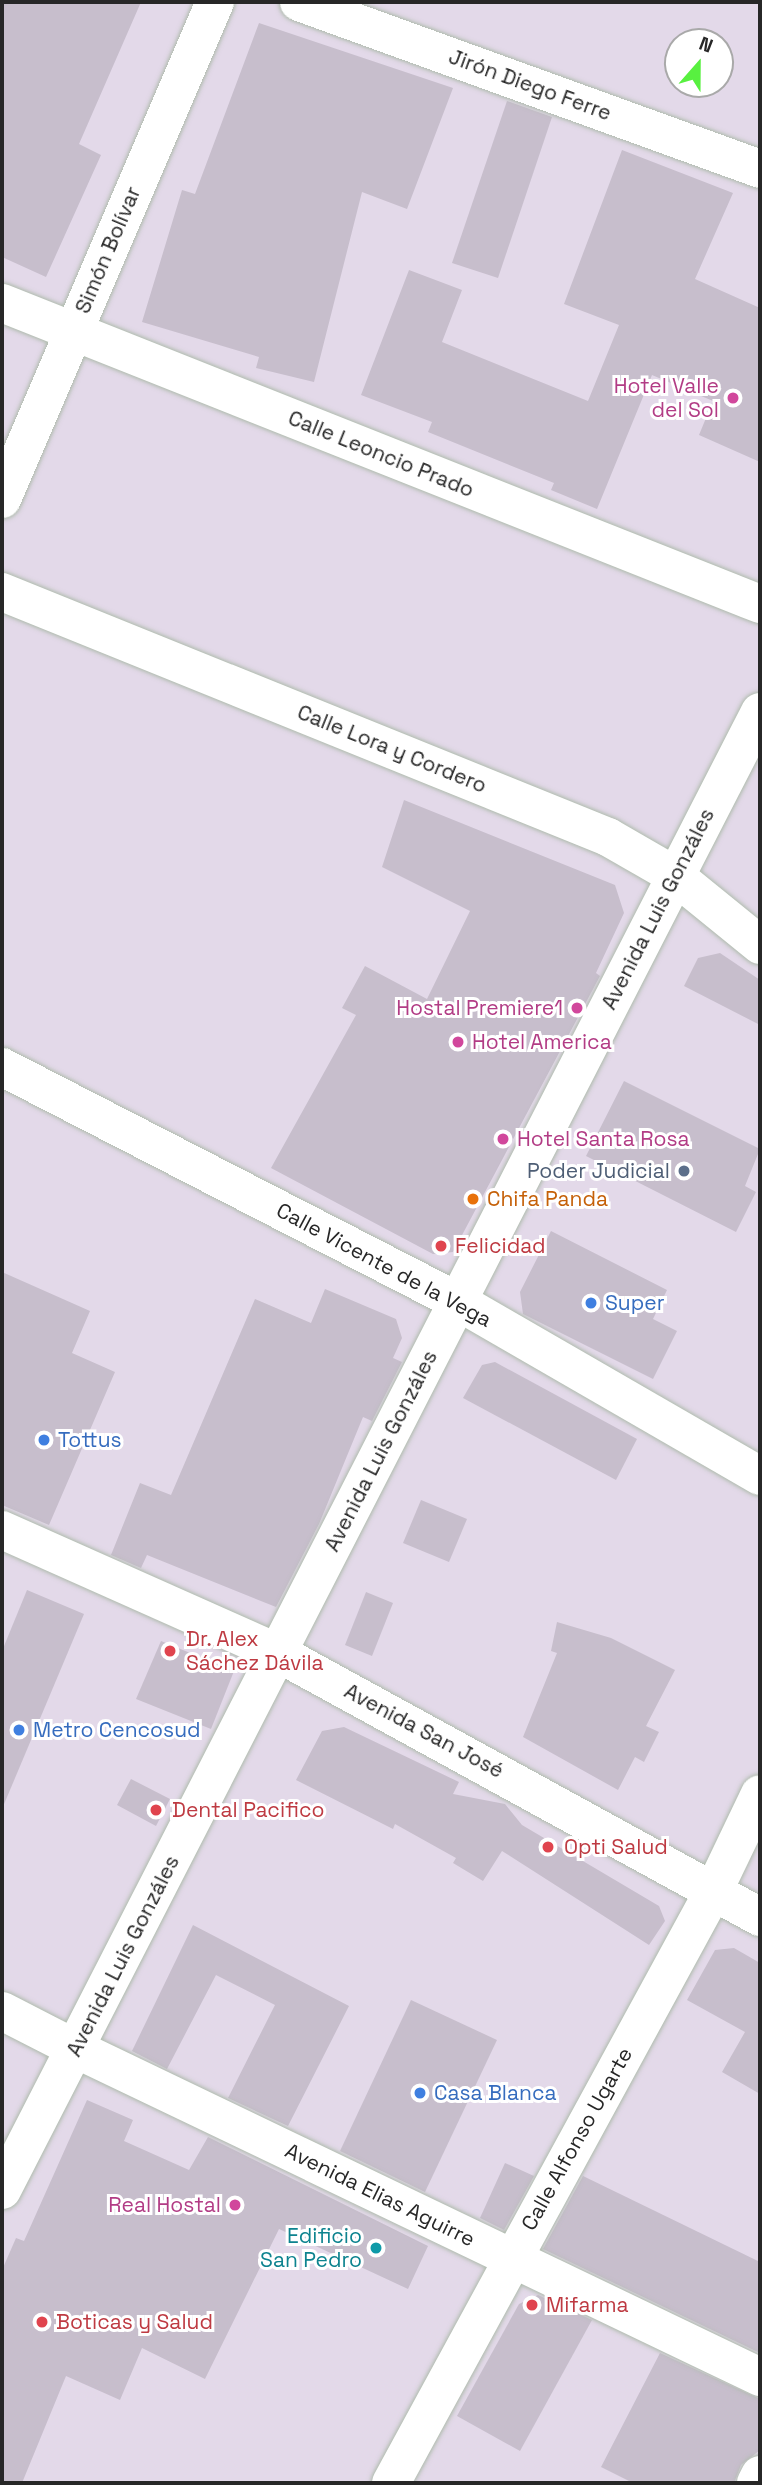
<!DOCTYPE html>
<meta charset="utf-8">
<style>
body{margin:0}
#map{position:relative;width:762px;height:2485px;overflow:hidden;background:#e3d9e9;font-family:"Space Grotesk",sans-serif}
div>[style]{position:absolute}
.building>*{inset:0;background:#c7becc}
.roads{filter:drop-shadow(0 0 2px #afbbad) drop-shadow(0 0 2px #afbbad)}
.street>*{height:38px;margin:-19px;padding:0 19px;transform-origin:19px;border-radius:19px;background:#fff}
.secondary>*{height:38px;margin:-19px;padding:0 19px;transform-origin:19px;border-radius:19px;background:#fff}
.dots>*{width:19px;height:19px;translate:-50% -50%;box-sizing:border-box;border:4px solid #fff;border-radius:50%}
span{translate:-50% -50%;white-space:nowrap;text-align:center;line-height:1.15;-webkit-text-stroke:6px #fff;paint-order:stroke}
.street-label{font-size:21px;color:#272727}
.hotel-label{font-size:21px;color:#b23c85}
.right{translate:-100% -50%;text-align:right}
.left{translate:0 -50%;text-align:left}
.service-label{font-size:21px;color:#4e5e75}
.food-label{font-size:21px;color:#c56008}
.health-label{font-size:21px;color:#be3a42}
.shop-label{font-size:21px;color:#366cbe}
.culture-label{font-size:21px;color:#0d838f}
.frame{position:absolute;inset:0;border:4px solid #272727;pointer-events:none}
.north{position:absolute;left:664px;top:28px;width:70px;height:70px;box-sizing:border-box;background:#fff;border:2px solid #a9a9a9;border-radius:50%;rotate:21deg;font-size:19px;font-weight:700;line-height:28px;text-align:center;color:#272727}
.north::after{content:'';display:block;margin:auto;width:24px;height:32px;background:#58f040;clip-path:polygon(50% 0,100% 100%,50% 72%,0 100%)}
</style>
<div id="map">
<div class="building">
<i style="clip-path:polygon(2px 2px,141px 2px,79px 144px,101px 155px,46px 277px,2px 257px)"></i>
<i style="clip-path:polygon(259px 23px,453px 88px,407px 209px,362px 192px,314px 382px,256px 368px,259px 357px,142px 322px,182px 190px,195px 194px)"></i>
<i style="clip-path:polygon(507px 101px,552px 117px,498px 278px,452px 263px)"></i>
<i style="clip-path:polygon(622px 150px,733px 193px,695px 279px,760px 308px,760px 462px,699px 435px,713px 401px,652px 375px,597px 509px,551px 490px,554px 483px,428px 432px,432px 422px,361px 395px,409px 270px,462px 290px,442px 342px,588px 401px,619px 325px,564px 304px)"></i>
<i style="clip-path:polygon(404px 800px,615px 885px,624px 913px,596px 973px,600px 976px,453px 1252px,433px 1254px,271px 1168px,356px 1015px,342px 1008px,365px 966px,427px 999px,470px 911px,382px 867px)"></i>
<i style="clip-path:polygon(720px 953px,760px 980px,760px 1025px,684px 986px,698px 958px)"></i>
<i style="clip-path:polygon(624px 1081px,760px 1149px,745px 1186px,756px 1192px,736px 1232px,586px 1156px)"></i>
<i style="clip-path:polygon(551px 1231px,667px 1290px,653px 1319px,677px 1331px,653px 1379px,523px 1314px,520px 1292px)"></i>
<i style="clip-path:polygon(2px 1272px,90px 1311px,72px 1353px,115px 1372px,49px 1525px,2px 1505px)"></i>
<i style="clip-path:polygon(325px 1289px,396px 1319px,402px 1338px,393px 1358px,402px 1362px,372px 1421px,363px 1417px,319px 1524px,276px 1607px,147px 1555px,141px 1568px,111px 1555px,140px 1483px,171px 1495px,255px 1299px,311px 1323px)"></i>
<i style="clip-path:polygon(495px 1362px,637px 1439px,616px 1480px,463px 1398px,482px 1365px)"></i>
<i style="clip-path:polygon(421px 1500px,467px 1519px,449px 1562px,403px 1543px)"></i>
<i style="clip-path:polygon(27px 1590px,84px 1614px,2px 1809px,2px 1651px)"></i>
<i style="clip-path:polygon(366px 1592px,393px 1603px,372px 1656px,345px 1645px)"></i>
<i style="clip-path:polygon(557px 1622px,611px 1638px,675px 1670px,646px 1726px,659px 1732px,644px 1762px,635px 1757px,618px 1790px,523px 1737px,557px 1653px,551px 1651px)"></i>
<i style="clip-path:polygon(161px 1641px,234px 1671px,211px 1729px,136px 1699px)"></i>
<i style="clip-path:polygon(344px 1727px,459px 1782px,453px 1794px,505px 1804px,522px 1825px,659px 1906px,665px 1921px,649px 1945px,502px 1851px,483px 1881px,453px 1863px,456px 1858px,395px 1824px,393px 1829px,296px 1780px,322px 1731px)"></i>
<i style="clip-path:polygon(131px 1779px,170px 1799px,156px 1826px,117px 1805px)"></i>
<i style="clip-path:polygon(193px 1925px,349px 2006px,288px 2126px,228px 2098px,275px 2005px,216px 1975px,167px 2069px,132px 2051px)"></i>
<i style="clip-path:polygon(734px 1948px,760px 1963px,760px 2094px,722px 2072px,745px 2032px,687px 2000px,715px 1950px)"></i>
<i style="clip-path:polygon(411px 2000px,497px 2040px,425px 2192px,340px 2151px)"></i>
<i style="clip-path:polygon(87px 2100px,133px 2120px,124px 2141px,189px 2170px,208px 2137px,428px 2246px,408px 2289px,279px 2229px,205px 2379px,142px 2348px,120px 2400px,66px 2376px,22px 2483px,2px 2483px,2px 2270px,16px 2238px,24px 2241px)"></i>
<i style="clip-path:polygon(505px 2163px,534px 2176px,504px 2230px,480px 2218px)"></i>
<i style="clip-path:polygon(583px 2176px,760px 2262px,760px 2353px,543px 2249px)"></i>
<i style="clip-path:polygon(538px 2295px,592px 2320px,520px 2451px,457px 2416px,519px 2304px)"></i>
<i style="clip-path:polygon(660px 2353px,760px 2399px,760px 2450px,741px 2465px,734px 2483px,633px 2483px,601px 2467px)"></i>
</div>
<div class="roads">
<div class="street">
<i style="left:299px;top:2px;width:490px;rotate:19.9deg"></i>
<i style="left:2px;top:303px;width:816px;rotate:21.66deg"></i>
<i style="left:2px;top:499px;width:541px;rotate:-66.8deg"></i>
<i style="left:2px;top:592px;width:654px;rotate:22.01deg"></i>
<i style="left:608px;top:837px;width:76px;rotate:29.9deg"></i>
<i style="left:674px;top:875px;width:111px;rotate:39.1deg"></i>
<i style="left:2px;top:1067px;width:512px;rotate:27.22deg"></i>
<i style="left:457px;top:1301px;width:350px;rotate:30deg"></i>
<i style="left:76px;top:2049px;width:759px;rotate:25.62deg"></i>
<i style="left:391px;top:2483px;width:675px;rotate:-61.42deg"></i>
<i style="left:714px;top:1890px;width:106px;rotate:-64.4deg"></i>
<i style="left:756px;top:2483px;width:9px;rotate:-63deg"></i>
</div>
<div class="secondary">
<i style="left:2px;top:1530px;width:302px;rotate:24deg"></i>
<i style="left:278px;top:1653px;width:550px;rotate:28.71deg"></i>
<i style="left:2px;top:2011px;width:83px;rotate:27.2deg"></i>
<i style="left:2px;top:2190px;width:1661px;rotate:-62.85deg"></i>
</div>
</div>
<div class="dots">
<i style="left:733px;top:398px;background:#d1479c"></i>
<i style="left:577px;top:1008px;background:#d1479c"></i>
<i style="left:458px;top:1042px;background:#d1479c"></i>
<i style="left:503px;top:1139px;background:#d1479c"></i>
<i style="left:684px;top:1171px;background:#5c6f8a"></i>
<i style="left:473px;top:1199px;background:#e8710a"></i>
<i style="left:441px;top:1246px;background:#e0444e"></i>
<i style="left:591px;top:1303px;background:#3f7fe0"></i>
<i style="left:44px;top:1440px;background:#3f7fe0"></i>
<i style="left:170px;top:1651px;background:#e0444e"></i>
<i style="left:19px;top:1730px;background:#3f7fe0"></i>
<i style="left:156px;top:1810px;background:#e0444e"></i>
<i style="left:548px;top:1847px;background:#e0444e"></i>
<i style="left:420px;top:2093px;background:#3f7fe0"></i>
<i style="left:235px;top:2205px;background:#d1479c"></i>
<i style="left:376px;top:2248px;background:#0f9aa8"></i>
<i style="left:532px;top:2305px;background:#e0444e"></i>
<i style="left:42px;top:2322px;background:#e0444e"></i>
</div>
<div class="street-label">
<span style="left:530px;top:85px;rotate:20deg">Jirón Diego Ferre</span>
<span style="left:108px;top:250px;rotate:-67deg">Simón Bolívar</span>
<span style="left:381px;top:454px;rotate:22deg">Calle Leoncio Prado</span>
<span style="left:392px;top:749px;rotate:22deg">Calle Lora y Cordero</span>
<span style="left:658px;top:909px;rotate:-63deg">Avenida Luis Gonzáles</span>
<span style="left:384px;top:1265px;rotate:28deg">Calle Vicente de la Vega</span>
<span style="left:381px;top:1451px;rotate:-63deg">Avenida Luis Gonzáles</span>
<span style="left:424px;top:1731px;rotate:28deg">Avenida San José</span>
<span style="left:123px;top:1956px;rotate:-63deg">Avenida Luis Gonzáles</span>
<span style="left:577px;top:2139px;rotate:-61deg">Calle Alfonso Ugarte</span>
<span style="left:380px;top:2195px;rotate:26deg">Avenida Elias Aguirre</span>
</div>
<div class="hotel-label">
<span class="right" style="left:719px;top:398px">Hotel Valle<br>del Sol</span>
<span class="right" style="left:563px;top:1008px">Hostal Premiere1</span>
<span class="left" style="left:472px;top:1042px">Hotel America</span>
<span class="left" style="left:517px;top:1139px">Hotel Santa Rosa</span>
<span class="right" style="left:221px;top:2205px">Real Hostal</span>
</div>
<div class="service-label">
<span class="right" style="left:670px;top:1171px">Poder Judicial</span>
</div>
<div class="food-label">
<span class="left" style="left:487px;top:1199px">Chifa Panda</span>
</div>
<div class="health-label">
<span class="left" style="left:455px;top:1246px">Felicidad</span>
<span class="left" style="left:186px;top:1651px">Dr. Alex<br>Sáchez Dávila</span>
<span class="left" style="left:172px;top:1810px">Dental Pacifico</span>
<span class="left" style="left:564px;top:1847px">Opti Salud</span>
<span class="left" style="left:546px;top:2305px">Mifarma</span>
<span class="left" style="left:56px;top:2322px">Boticas y Salud</span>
</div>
<div class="shop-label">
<span class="left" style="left:605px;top:1303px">Super</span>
<span class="left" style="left:58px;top:1440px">Tottus</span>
<span class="left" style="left:33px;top:1730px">Metro Cencosud</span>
<span class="left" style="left:434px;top:2093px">Casa Blanca</span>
</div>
<div class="culture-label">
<span class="right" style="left:362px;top:2248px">Edificio<br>San Pedro</span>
</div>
<div class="frame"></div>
<div class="north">N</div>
</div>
